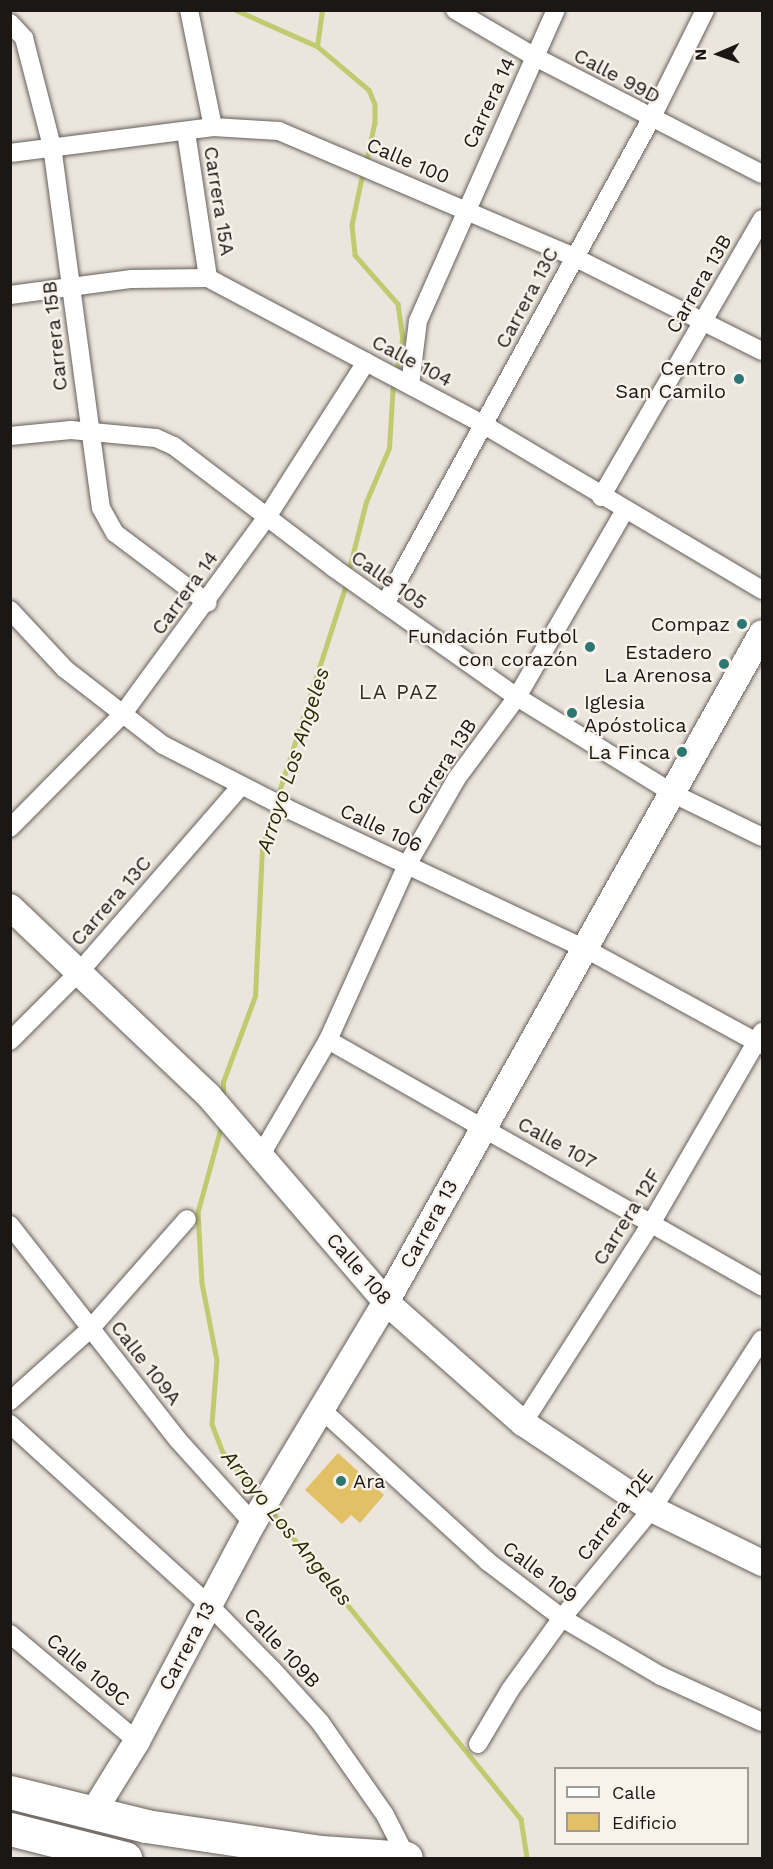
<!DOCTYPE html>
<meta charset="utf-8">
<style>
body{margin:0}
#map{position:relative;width:773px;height:1869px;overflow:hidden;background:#ece5de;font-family:"Work Sans",sans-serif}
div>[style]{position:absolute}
.stream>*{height:4.5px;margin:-2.25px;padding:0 2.25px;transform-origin:2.25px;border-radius:2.25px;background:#c0cb70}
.building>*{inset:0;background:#e2c066}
.roads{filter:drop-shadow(0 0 2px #66605a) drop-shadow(0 0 2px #66605a)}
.street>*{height:18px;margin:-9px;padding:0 9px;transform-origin:9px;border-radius:9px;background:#fff}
.secondary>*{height:26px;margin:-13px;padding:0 13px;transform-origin:13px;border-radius:13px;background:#fff}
.highway>*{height:33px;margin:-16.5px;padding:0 16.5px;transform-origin:16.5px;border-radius:16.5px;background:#fff}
.dots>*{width:16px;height:16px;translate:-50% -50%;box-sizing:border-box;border:3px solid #f9f2eb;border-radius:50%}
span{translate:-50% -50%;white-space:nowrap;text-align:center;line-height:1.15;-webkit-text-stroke:4.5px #f9f2eb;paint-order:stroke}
.street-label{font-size:20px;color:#1a1715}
.poi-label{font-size:20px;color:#1a1715}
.right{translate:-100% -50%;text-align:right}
.left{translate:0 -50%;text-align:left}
.neighbourhood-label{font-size:21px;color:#332e29;letter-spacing:1.5px}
.water-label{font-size:21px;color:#292d05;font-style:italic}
.frame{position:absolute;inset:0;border:12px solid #1a1715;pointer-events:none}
.legend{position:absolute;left:554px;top:1767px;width:195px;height:78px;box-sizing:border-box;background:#f9f2eb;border:2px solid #a09a95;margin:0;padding:8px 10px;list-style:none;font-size:18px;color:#1a1715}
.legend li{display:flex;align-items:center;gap:12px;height:30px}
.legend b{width:30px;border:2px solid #a09a95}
.north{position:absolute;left:689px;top:24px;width:60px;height:60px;-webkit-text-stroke:4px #f9f2eb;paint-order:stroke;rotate:268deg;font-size:16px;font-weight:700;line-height:24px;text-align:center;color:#1a1715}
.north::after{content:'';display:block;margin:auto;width:21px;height:27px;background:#1a1715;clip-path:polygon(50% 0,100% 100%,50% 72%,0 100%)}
</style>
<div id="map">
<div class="stream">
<i style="left:236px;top:10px;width:89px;rotate:24deg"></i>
<i style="left:317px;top:46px;width:68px;rotate:40.2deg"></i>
<i style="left:369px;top:90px;width:15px;rotate:67deg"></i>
<i style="left:375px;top:104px;width:18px;rotate:90deg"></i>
<i style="left:375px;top:122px;width:44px;rotate:101.8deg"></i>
<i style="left:317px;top:46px;width:36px;rotate:-82deg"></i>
<i style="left:363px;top:173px;width:53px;rotate:101.9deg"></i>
<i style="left:352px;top:225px;width:30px;rotate:84deg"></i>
<i style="left:355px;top:255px;width:65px;rotate:48.7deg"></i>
<i style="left:398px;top:304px;width:34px;rotate:82deg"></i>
<i style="left:403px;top:338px;width:36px;rotate:101deg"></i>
<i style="left:348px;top:573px;width:73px;rotate:-75.8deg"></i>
<i style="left:366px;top:502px;width:59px;rotate:-66.9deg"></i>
<i style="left:389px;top:448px;width:66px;rotate:-86.5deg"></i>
<i style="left:277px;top:798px;width:225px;rotate:-72.1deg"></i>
<i style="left:223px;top:1099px;width:17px;rotate:-90deg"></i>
<i style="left:223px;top:1082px;width:92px;rotate:-69.6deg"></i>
<i style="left:255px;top:996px;width:148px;rotate:-87.3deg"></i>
<i style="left:262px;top:848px;width:44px;rotate:-72.8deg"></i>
<i style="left:222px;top:1125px;width:91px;rotate:105.3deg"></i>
<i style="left:198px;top:1213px;width:70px;rotate:86.7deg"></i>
<i style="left:202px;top:1283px;width:78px;rotate:79deg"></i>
<i style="left:217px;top:1360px;width:64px;rotate:94.5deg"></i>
<i style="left:212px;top:1424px;width:30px;rotate:69deg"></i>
<i style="left:223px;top:1452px;width:59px;rotate:51.2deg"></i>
<i style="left:270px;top:1509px;width:399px;rotate:51deg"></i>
<i style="left:521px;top:1819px;width:39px;rotate:81deg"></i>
</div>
<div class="building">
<i style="clip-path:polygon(338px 1453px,384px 1495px,360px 1523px,351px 1515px,342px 1524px,305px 1490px)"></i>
</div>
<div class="roads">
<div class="street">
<i style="left:189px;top:10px;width:119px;rotate:78.4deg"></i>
<i style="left:455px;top:10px;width:93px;rotate:30.4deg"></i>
<i style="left:535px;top:57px;width:255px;rotate:27.3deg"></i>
<i style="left:10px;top:23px;width:21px;rotate:47deg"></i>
<i style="left:24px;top:38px;width:112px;rotate:75.5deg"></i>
<i style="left:52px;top:146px;width:365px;rotate:82.3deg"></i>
<i style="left:101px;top:508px;width:29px;rotate:61deg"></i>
<i style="left:115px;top:533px;width:116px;rotate:37deg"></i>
<i style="left:186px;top:132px;width:148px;rotate:81.4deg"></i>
<i style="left:10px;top:153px;width:205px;rotate:-7.3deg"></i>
<i style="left:213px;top:127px;width:66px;rotate:3.5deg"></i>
<i style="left:279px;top:131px;width:321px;rotate:23.1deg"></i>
<i style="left:574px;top:257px;width:210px;rotate:26.6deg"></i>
<i style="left:10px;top:295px;width:123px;rotate:-7.5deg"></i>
<i style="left:132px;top:279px;width:76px;rotate:-0.8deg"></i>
<i style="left:208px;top:278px;width:315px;rotate:28deg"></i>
<i style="left:486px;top:426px;width:321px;rotate:30.7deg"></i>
<i style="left:410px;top:385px;width:64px;rotate:-82.9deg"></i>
<i style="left:418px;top:321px;width:340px;rotate:-66.1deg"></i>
<i style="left:10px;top:436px;width:61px;rotate:-5.6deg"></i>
<i style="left:71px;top:430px;width:85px;rotate:5.4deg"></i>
<i style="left:156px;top:438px;width:20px;rotate:24deg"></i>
<i style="left:174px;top:446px;width:201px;rotate:37.3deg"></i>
<i style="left:334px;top:568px;width:224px;rotate:35.2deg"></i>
<i style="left:517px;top:697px;width:185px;rotate:31.7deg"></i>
<i style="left:674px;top:794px;width:98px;rotate:26deg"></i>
<i style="left:601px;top:497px;width:321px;rotate:-59.9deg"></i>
<i style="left:385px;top:604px;width:553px;rotate:-61.26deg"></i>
<i style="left:651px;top:119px;width:122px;rotate:-63.6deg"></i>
<i style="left:10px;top:610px;width:81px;rotate:47deg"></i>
<i style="left:65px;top:669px;width:124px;rotate:37.8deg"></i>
<i style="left:163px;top:745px;width:140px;rotate:27.1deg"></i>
<i style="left:288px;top:809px;width:327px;rotate:25.2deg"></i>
<i style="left:584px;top:948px;width:203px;rotate:28.6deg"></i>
<i style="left:10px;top:828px;width:159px;rotate:-45.3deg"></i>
<i style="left:122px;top:715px;width:245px;rotate:-53.8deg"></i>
<i style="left:267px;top:517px;width:184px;rotate:-57.4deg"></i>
<i style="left:328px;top:1040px;width:499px;rotate:29.6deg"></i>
<i style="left:10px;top:1041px;width:100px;rotate:-45deg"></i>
<i style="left:81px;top:970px;width:244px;rotate:-49deg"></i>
<i style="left:262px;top:1153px;width:131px;rotate:-59.7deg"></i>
<i style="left:328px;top:1040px;width:192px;rotate:-65.7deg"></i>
<i style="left:407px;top:865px;width:100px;rotate:-60.1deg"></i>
<i style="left:457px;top:778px;width:101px;rotate:-53.5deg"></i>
<i style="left:517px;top:697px;width:216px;rotate:-60deg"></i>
<i style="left:10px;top:1225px;width:273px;rotate:52deg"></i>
<i style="left:178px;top:1440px;width:112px;rotate:47.9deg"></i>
<i style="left:10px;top:1401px;width:109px;rotate:-42deg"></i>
<i style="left:91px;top:1328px;width:145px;rotate:-48.6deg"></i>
<i style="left:323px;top:1411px;width:222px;rotate:42.4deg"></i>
<i style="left:487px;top:1561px;width:94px;rotate:37.2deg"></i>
<i style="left:562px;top:1618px;width:115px;rotate:30.4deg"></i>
<i style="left:661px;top:1676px;width:111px;rotate:24.5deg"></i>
<i style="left:523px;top:1423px;width:239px;rotate:-57.3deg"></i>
<i style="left:652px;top:1222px;width:220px;rotate:-59.9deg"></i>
<i style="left:10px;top:1424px;width:269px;rotate:42.3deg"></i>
<i style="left:209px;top:1605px;width:90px;rotate:45.5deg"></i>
<i style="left:272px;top:1669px;width:72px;rotate:47.8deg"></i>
<i style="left:320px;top:1722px;width:113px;rotate:55deg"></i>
<i style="left:385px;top:1815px;width:48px;rotate:62.9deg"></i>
<i style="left:10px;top:1634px;width:166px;rotate:40.1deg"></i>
<i style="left:478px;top:1744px;width:63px;rotate:-59.3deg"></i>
<i style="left:510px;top:1690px;width:89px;rotate:-54.2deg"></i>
<i style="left:562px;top:1618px;width:141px;rotate:-50.5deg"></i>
<i style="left:652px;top:1509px;width:202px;rotate:-57.1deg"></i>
</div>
<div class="secondary">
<i style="left:10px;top:907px;width:274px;rotate:43.5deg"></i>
<i style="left:209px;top:1096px;width:272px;rotate:49.3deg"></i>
<i style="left:386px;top:1302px;width:183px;rotate:41.5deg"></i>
<i style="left:523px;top:1423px;width:155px;rotate:33.7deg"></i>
<i style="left:652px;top:1509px;width:123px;rotate:26.1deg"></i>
<i style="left:92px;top:1814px;width:86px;rotate:-58.3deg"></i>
<i style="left:137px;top:1741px;width:247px;rotate:-62deg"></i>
<i style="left:253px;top:1523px;width:258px;rotate:-59deg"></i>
<i style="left:386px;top:1302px;width:767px;rotate:-60.66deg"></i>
</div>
<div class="highway">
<i style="left:10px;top:1792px;width:140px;rotate:14deg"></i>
<i style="left:146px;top:1826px;width:177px;rotate:8.5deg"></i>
<i style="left:321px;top:1852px;width:85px;rotate:4deg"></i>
<i style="left:10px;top:1829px;width:119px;rotate:14.2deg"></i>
</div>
</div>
<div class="dots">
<i style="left:739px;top:379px;background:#2c7673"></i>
<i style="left:742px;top:624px;background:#2c7673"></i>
<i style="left:590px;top:647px;background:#2c7673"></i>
<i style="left:724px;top:664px;background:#2c7673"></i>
<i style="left:572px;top:713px;background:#2c7673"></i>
<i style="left:682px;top:752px;background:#2c7673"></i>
<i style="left:341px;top:1481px;background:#2c7673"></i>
</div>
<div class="street-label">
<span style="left:617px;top:76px;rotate:28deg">Calle 99D</span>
<span style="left:489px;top:103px;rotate:-65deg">Carrera 14</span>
<span style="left:408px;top:161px;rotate:23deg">Calle 100</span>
<span style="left:219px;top:201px;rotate:81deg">Carrera 15A</span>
<span style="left:699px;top:284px;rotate:-60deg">Carrera 13B</span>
<span style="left:527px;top:298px;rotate:-62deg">Carrera 13C</span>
<span style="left:55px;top:336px;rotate:-96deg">Carrera 15B</span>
<span style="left:412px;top:361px;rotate:28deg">Calle 104</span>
<span style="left:389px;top:580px;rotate:35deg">Calle 105</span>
<span style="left:185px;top:593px;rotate:-54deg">Carrera 14</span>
<span style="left:442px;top:767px;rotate:-57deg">Carrera 13B</span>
<span style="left:381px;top:828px;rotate:25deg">Calle 106</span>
<span style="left:111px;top:901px;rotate:-49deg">Carrera 13C</span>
<span style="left:557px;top:1143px;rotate:29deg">Calle 107</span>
<span style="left:627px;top:1217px;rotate:-58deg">Carrera 12F</span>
<span style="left:429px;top:1224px;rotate:-61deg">Carrera 13</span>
<span style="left:359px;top:1269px;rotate:49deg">Calle 108</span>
<span style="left:146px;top:1363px;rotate:52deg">Calle 109A</span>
<span style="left:615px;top:1515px;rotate:-52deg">Carrera 12E</span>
<span style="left:540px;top:1572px;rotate:37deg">Calle 109</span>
<span style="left:187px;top:1646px;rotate:-62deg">Carrera 13</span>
<span style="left:282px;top:1648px;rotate:47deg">Calle 109B</span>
<span style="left:88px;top:1670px;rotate:40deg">Calle 109C</span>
</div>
<div class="poi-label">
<span class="right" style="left:726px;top:380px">Centro<br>San Camilo</span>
<span class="right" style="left:730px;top:624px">Compaz</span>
<span class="right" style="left:578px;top:648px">Fundación Futbol<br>con corazón</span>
<span class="right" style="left:712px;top:664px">Estadero<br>La Arenosa</span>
<span class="left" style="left:584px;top:714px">Iglesia<br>Apóstolica</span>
<span class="right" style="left:670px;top:752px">La Finca</span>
<span class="left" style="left:353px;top:1481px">Ara</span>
</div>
<div class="neighbourhood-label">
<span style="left:399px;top:692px">LA PAZ</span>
</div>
<div class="water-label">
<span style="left:293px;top:760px;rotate:-72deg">Arroyo Los Angeles</span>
<span style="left:287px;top:1528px;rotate:51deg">Arroyo Los Angeles</span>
</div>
<div class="frame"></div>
<ul class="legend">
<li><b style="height:8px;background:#fff"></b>Calle</li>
<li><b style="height:16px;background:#e2c066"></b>Edificio</li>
</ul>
<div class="north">N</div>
</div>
